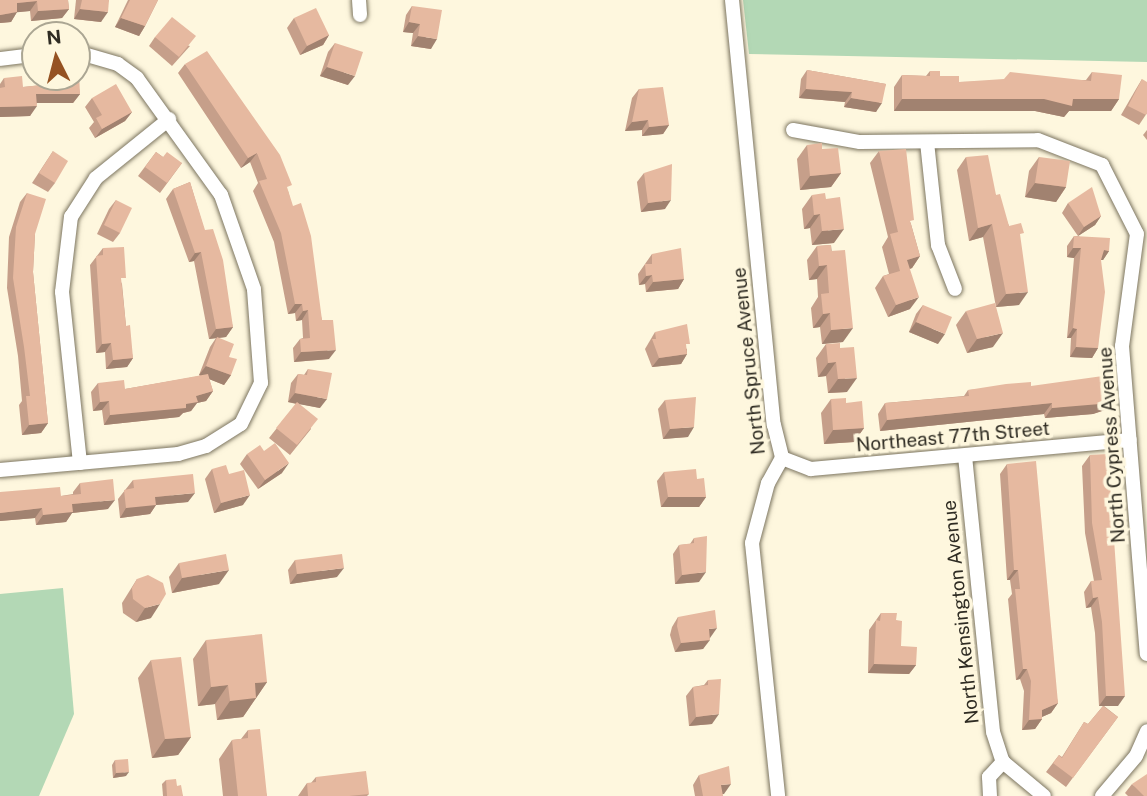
<!DOCTYPE html>
<html>
<head>
<meta charset="utf-8">
<style>
	body { margin:0 }
	#map { position:relative; width:1147px; height:796px; overflow:hidden; background:#fef7de; font-family:"Public Sans",sans-serif }
	div>[style] { position:absolute }
	[style*='--x'] { left:calc(var(--x)*1px); top:calc(var(--y)*1px); width:calc(var(--w)*1px); rotate:calc(var(--a)*1deg) }
	.green>* { inset:0; background:#b3d8b5 }
	.roads { filter:drop-shadow(0 0 2px #7c7560) drop-shadow(0 0 2px #7c7560) }
	.minor>* { height:14px; margin:-7px; padding:0 7px; transform-origin:7px; border-radius:7px; background:#fff }
	.wall>* { inset:0; background:#c69f8a }
	.shaded-wall>* { inset:0; background:#a18270 }
	.building>* { inset:0; background:#e6b9a0 }
	span { translate:-50% -50%; white-space:nowrap; text-align:center; line-height:1.15; -webkit-text-stroke:7px #fef7de; paint-order:stroke }
	.street-label { font-size:19px; color:#2f2c23 }
	.north { position:absolute; left:21px; top:21px; width:70px; height:70px; box-sizing:border-box; background:#fef7de; border:2px solid #aba693; border-radius:50%; rotate:354deg; font-size:19px; font-weight:700; line-height:28px; text-align:center; color:#2f2c23 }
	.north::after { content:''; display:block; margin:auto; width:24px; height:32px; background:#955222; clip-path:polygon(50% 0,100% 100%,50% 72%,0 100%) }
</style>
</head>
<body>
<div id="map">
	<div class="green">
		<div style="clip-path:polygon(743px 0,1147px 0,1147px 62px,749px 54px)"></div>
		<div style="clip-path:polygon(63px 588px,74px 714px,39px 796px,0 796px,0 594px)"></div>
	</div>
	<div class="roads">
		<div class="minor">
			<div style="--x:359;--y:0;--w:15;--a:86"></div>
			<div style="--x:732;--y:0;--w:427;--a:84.4"></div>
			<div style="--x:774;--y:425;--w:34;--a:76"></div>
			<div style="--x:782;--y:458;--w:29;--a:119"></div>
			<div style="--x:768;--y:483;--w:62;--a:104.9"></div>
			<div style="--x:752;--y:543;--w:254;--a:84.1"></div>
			<div style="--x:0;--y:59;--w:35;--a:-7"></div>
			<div style="--x:793;--y:130;--w:68;--a:10.2"></div>
			<div style="--x:860;--y:142;--w:178;--a:-0.6"></div>
			<div style="--x:1038;--y:140;--w:69;--a:21.3"></div>
			<div style="--x:1102;--y:165;--w:77;--a:63.1"></div>
			<div style="--x:927;--y:142;--w:104;--a:83.9"></div>
			<div style="--x:938;--y:245;--w:47;--a:68.9"></div>
			<div style="--x:1137;--y:234;--w:113;--a:97.6"></div>
			<div style="--x:1122;--y:346;--w:309;--a:85.4"></div>
			<div style="--x:965;--y:456;--w:277;--a:84.2"></div>
			<div style="--x:993;--y:732;--w:32;--a:72"></div>
			<div style="--x:1003;--y:762;--w:53;--a:39.7"></div>
			<div style="--x:782;--y:458;--w:31;--a:21"></div>
			<div style="--x:811;--y:469;--w:320;--a:-5.2"></div>
			<div style="--x:80;--y:463;--w:172;--a:-96"></div>
			<div style="--x:62;--y:292;--w:76;--a:-83.2"></div>
			<div style="--x:71;--y:217;--w:46;--a:-57.3"></div>
			<div style="--x:96;--y:178;--w:94;--a:-38.9"></div>
			<div style="--x:0;--y:470;--w:179;--a:-5.1"></div>
			<div style="--x:178;--y:454;--w:29;--a:-16"></div>
			<div style="--x:206;--y:446;--w:41;--a:-32.2"></div>
			<div style="--x:241;--y:424;--w:46;--a:-64"></div>
			<div style="--x:261;--y:383;--w:94;--a:-94.3"></div>
			<div style="--x:254;--y:289;--w:100;--a:-109.3"></div>
			<div style="--x:221;--y:195;--w:144;--a:-125.7"></div>
			<div style="--x:137;--y:78;--w:24;--a:-144"></div>
			<div style="--x:118;--y:64;--w:43;--a:-163.7"></div>
			<div style="--x:990;--y:796;--w:19;--a:-93"></div>
			<div style="--x:989;--y:777;--w:21;--a:-47"></div>
			<div style="--x:1102;--y:796;--w:52;--a:-49.6"></div>
			<div style="--x:1136;--y:756;--w:27;--a:-66"></div>
		</div>
	</div>
	<div class="wall">
		<div style="clip-path:polygon(0 0,68px 0,69px 9px,62px 18px,31px 21px,30px 11px,17px 12px,11px 22px,0 23px)"></div>
		<div style="clip-path:polygon(76px 0,109px 0,101px 22px,74px 19px)"></div>
		<div style="clip-path:polygon(128px 0,158px 0,145px 26px,139px 36px,115px 27px)"></div>
		<div style="clip-path:polygon(412px 6px,431px 49px,411px 46px,413px 33px,403px 32px,406px 15px)"></div>
		<div style="clip-path:polygon(294px 18px,329px 35px,323px 45px,300px 55px,287px 28px)"></div>
		<div style="clip-path:polygon(155px 37px,190px 46px,172px 66px,149px 46px)"></div>
		<div style="clip-path:polygon(335px 43px,348px 85px,320px 76px,328px 52px)"></div>
		<div style="clip-path:polygon(185px 64px,288px 191px,322px 320px,329px 359px,294px 362px,293px 348px,300px 339px,303px 338px,302px 320px,296px 321px,295px 313px,288px 314px,274px 242px,253px 191px,258px 183px,250px 162px,241px 168px,178px 73px)"></div>
		<div style="clip-path:polygon(807px 70px,886px 84px,876px 112px,844px 107px,845px 102px,799px 98px,801px 79px)"></div>
		<div style="clip-path:polygon(930px 71px,940px 76px,959px 82px,1086px 80px,1092px 72px,1119px 99px,1111px 111px,1069px 111px,1064px 117px,1035px 111px,894px 111px,894px 87px,902px 75px,926px 76px)"></div>
		<div style="clip-path:polygon(47px 77px,77px 77px,80px 94px,73px 103px,37px 103px,30px 116px,0 117px,0 84px,4px 78px,23px 87px,43px 85px)"></div>
		<div style="clip-path:polygon(1142px 79px,1147px 113px,1139px 125px,1121px 115px,1136px 89px)"></div>
		<div style="clip-path:polygon(639px 89px,669px 125px,663px 134px,642px 136px,642px 130px,625px 131px,632px 98px)"></div>
		<div style="clip-path:polygon(92px 98px,132px 112px,125px 121px,95px 138px,89px 128px,94px 122px,85px 107px)"></div>
		<div style="clip-path:polygon(1147px 130px,1147px 140px,1143px 135px)"></div>
		<div style="clip-path:polygon(807px 145px,822px 149px,841px 173px,831px 187px,800px 190px,797px 159px)"></div>
		<div style="clip-path:polygon(53px 151px,55px 183px,48px 192px,32px 183px)"></div>
		<div style="clip-path:polygon(879px 151px,911px 224px,920px 256px,912px 268px,910px 269px,910px 309px,888px 317px,875px 288px,883px 276px,889px 274px,882px 247px,888px 237px,870px 163px)"></div>
		<div style="clip-path:polygon(156px 152px,163px 157px,182px 163px,160px 193px,138px 176px)"></div>
		<div style="clip-path:polygon(966px 157px,996px 195px,1009px 226px,1020px 238px,1019px 305px,996px 307px,983px 237px,969px 241px,957px 170px)"></div>
		<div style="clip-path:polygon(1039px 157px,1066px 187px,1056px 202px,1025px 197px,1029px 171px)"></div>
		<div style="clip-path:polygon(644px 173px,665px 209px,641px 212px,637px 182px)"></div>
		<div style="clip-path:polygon(190px 182px,233px 327px,226px 337px,218px 338px,229px 357px,231px 375px,224px 385px,209px 379px,213px 391px,206px 401px,197px 403px,191px 411px,183px 413px,179px 417px,104px 425px,102px 410px,93px 411px,91px 392px,98px 383px,125px 389px,200px 376px,199px 375px,210px 347px,216px 338px,209px 339px,194px 261px,189px 262px,166px 199px,173px 189px)"></div>
		<div style="clip-path:polygon(27px 193px,35px 234px,33px 272px,48px 423px,41px 433px,22px 435px,19px 405px,22px 401px,18px 356px,7px 288px,9px 237px,20px 202px)"></div>
		<div style="clip-path:polygon(812px 195px,834px 243px,812px 245px,810px 228px,804px 229px,802px 209px)"></div>
		<div style="clip-path:polygon(116px 200px,120px 233px,113px 242px,97px 234px,109px 209px)"></div>
		<div style="clip-path:polygon(1068px 203px,1101px 216px,1095px 225px,1078px 236px,1109px 251px,1103px 260px,1101px 260px,1098px 348px,1092px 358px,1070px 357px,1071px 338px,1067px 338px,1074px 258px,1067px 257px,1067px 246px,1074px 236px,1078px 236px,1062px 213px)"></div>
		<div style="clip-path:polygon(831px 245px,843px 342px,822px 344px,820px 327px,813px 328px,811px 308px,818px 297px,817px 279px,809px 280px,807px 260px,817px 246px)"></div>
		<div style="clip-path:polygon(103px 248px,122px 284px,126px 326px,133px 358px,127px 367px,106px 369px,105px 352px,96px 353px,90px 265px)"></div>
		<div style="clip-path:polygon(652px 254px,684px 279px,678px 289px,646px 292px,645px 284px,639px 285px,638px 274px)"></div>
		<div style="clip-path:polygon(923px 305px,938px 344px,909px 332px,916px 314px)"></div>
		<div style="clip-path:polygon(966px 311px,993px 347px,967px 353px,956px 325px)"></div>
		<div style="clip-path:polygon(655px 332px,687px 349px,687px 354px,681px 364px,652px 367px,645px 349px)"></div>
		<div style="clip-path:polygon(826px 344px,840px 348px,847px 392px,828px 393px,826px 376px,818px 377px,816px 358px)"></div>
		<div style="clip-path:polygon(308px 369px,320px 408px,300px 404px,311px 429px,290px 455px,269px 438px,296px 404px,288px 402px,291px 383px,298px 374px,304px 375px)"></div>
		<div style="clip-path:polygon(1031px 386px,1105px 410px,1093px 414px,1045px 418px,1044px 414px,880px 431px,878px 414px,885px 403px,964px 396px,968px 390px)"></div>
		<div style="clip-path:polygon(831px 399px,846px 403px,864px 428px,854px 442px,824px 444px,821px 413px)"></div>
		<div style="clip-path:polygon(665px 400px,688px 437px,663px 439px,658px 409px)"></div>
		<div style="clip-path:polygon(247px 454px,282px 473px,258px 489px,240px 464px)"></div>
		<div style="clip-path:polygon(1090px 455px,1118px 706px,1104px 706px,1118px 717px,1066px 787px,1046px 772px,1059px 755px,1062px 757px,1084px 722px,1088px 724px,1103px 706px,1099px 706px,1095px 633px,1091px 607px,1086px 608px,1084px 592px,1091px 581px,1094px 581px,1085px 533px,1082px 466px)"></div>
		<div style="clip-path:polygon(1007px 464px,1058px 703px,1051px 713px,1042px 717px,1042px 719px,1035px 729px,1022px 730px,1024px 691px,1020px 679px,1016px 680px,1008px 599px,1012px 594px,1010px 580px,1007px 580px,1000px 474px)"></div>
		<div style="clip-path:polygon(212px 469px,229px 474px,243px 505px,214px 513px,205px 479px)"></div>
		<div style="clip-path:polygon(664px 472px,697px 479px,706px 497px,699px 507px,661px 507px,657px 481px)"></div>
		<div style="clip-path:polygon(133px 480px,188px 502px,156px 505px,150px 514px,120px 518px,118px 499px)"></div>
		<div style="clip-path:polygon(80px 483px,108px 509px,72px 513px,66px 522px,36px 525px,35px 518px,0 521px,0 492px,61px 496px,73px 494px,73px 492px)"></div>
		<div style="clip-path:polygon(694px 538px,699px 582px,675px 584px,673px 554px,679px 545px,690px 544px)"></div>
		<div style="clip-path:polygon(295px 560px,337px 577px,290px 584px,288px 570px)"></div>
		<div style="clip-path:polygon(179px 563px,219px 584px,172px 593px,169px 577px)"></div>
		<div style="clip-path:polygon(137px 579px,151px 618px,136px 622px,123px 613px,122px 603px)"></div>
		<div style="clip-path:polygon(881px 613px,896px 620px,901px 646px,916px 665px,909px 674px,868px 673px,869px 630px)"></div>
		<div style="clip-path:polygon(678px 617px,710px 638px,703px 649px,675px 652px,670px 635px,672px 627px)"></div>
		<div style="clip-path:polygon(206px 640px,267px 682px,243px 717px,217px 720px,215px 704px,198px 706px,193px 659px)"></div>
		<div style="clip-path:polygon(151px 660px,191px 737px,178px 755px,152px 758px,138px 678px)"></div>
		<div style="clip-path:polygon(708px 680px,712px 724px,689px 726px,686px 696px,693px 687px,704px 685px)"></div>
		<div style="clip-path:polygon(248px 730px,267px 796px,223px 796px,219px 759px,232px 740px,241px 739px)"></div>
		<div style="clip-path:polygon(115px 760px,126px 776px,113px 778px,112px 765px)"></div>
		<div style="clip-path:polygon(699px 775px,724px 794px,722px 794px,723px 796px,695px 796px,693px 785px)"></div>
		<div style="clip-path:polygon(316px 777px,369px 794px,367px 796px,298px 796px,307px 783px,311px 783px)"></div>
		<div style="clip-path:polygon(166px 780px,177px 786px,183px 796px,163px 796px,162px 784px)"></div>
		<div style="clip-path:polygon(1132px 784px,1147px 796px,1128px 796px,1125px 793px)"></div>
	</div>
	<div class="shaded-wall">
		<div style="clip-path:polygon(37px 1px,30px 11px,10px 13px,17px 3px)"></div>
		<div style="clip-path:polygon(69px 9px,62px 18px,31px 21px,38px 11px)"></div>
		<div style="clip-path:polygon(80px 9px,108px 12px,101px 22px,74px 19px)"></div>
		<div style="clip-path:polygon(17px 12px,11px 22px,0 23px,0 15px)"></div>
		<div style="clip-path:polygon(121px 18px,145px 26px,139px 36px,115px 27px)"></div>
		<div style="clip-path:polygon(409px 22px,420px 24px,413px 33px,403px 32px)"></div>
		<div style="clip-path:polygon(329px 35px,323px 45px,300px 55px,307px 46px)"></div>
		<div style="clip-path:polygon(418px 36px,437px 39px,431px 49px,411px 46px)"></div>
		<div style="clip-path:polygon(327px 67px,355px 76px,348px 85px,320px 76px)"></div>
		<div style="clip-path:polygon(806px 89px,852px 92px,845px 102px,799px 98px)"></div>
		<div style="clip-path:polygon(36px 94px,80px 94px,73px 103px,29px 103px)"></div>
		<div style="clip-path:polygon(851px 98px,882px 103px,876px 112px,844px 107px)"></div>
		<div style="clip-path:polygon(902px 99px,1119px 99px,1111px 111px,1069px 111px,1064px 117px,1035px 111px,894px 111px)"></div>
		<div style="clip-path:polygon(37px 106px,30px 116px,0 117px,0 107px)"></div>
		<div style="clip-path:polygon(132px 112px,125px 121px,95px 138px,102px 129px)"></div>
		<div style="clip-path:polygon(648px 120px,642px 130px,625px 131px,632px 122px)"></div>
		<div style="clip-path:polygon(669px 125px,663px 134px,642px 136px,649px 127px)"></div>
		<div style="clip-path:polygon(257px 153px,250px 162px,241px 168px,248px 158px)"></div>
		<div style="clip-path:polygon(841px 173px,831px 187px,800px 190px,810px 176px)"></div>
		<div style="clip-path:polygon(1035px 183px,1066px 187px,1056px 202px,1025px 197px)"></div>
		<div style="clip-path:polygon(671px 200px,665px 209px,641px 212px,648px 203px)"></div>
		<div style="clip-path:polygon(820px 214px,810px 228px,804px 229px,814px 215px)"></div>
		<div style="clip-path:polygon(1101px 216px,1095px 225px,1078px 236px,1084px 227px)"></div>
		<div style="clip-path:polygon(992px 224px,983px 237px,969px 241px,978px 228px)"></div>
		<div style="clip-path:polygon(844px 229px,834px 243px,812px 245px,822px 231px)"></div>
		<div style="clip-path:polygon(1073px 248px,1081px 248px,1074px 258px,1067px 257px)"></div>
		<div style="clip-path:polygon(1104px 250px,1109px 251px,1103px 260px,1098px 260px)"></div>
		<div style="clip-path:polygon(201px 252px,194px 261px,189px 262px,195px 253px)"></div>
		<div style="clip-path:polygon(920px 256px,912px 268px,900px 272px,907px 260px)"></div>
		<div style="clip-path:polygon(827px 265px,817px 279px,809px 280px,819px 266px)"></div>
		<div style="clip-path:polygon(652px 275px,645px 284px,639px 285px,646px 276px)"></div>
		<div style="clip-path:polygon(684px 279px,678px 289px,646px 292px,653px 282px)"></div>
		<div style="clip-path:polygon(1028px 292px,1019px 305px,996px 307px,1006px 294px)"></div>
		<div style="clip-path:polygon(919px 297px,910px 309px,888px 317px,896px 305px)"></div>
		<div style="clip-path:polygon(295px 304px,302px 304px,295px 313px,288px 314px)"></div>
		<div style="clip-path:polygon(308px 310px,302px 320px,296px 321px,303px 311px)"></div>
		<div style="clip-path:polygon(830px 313px,820px 327px,813px 328px,823px 314px)"></div>
		<div style="clip-path:polygon(916px 322px,945px 334px,938px 344px,909px 332px)"></div>
		<div style="clip-path:polygon(233px 327px,226px 337px,209px 339px,216px 329px)"></div>
		<div style="clip-path:polygon(853px 328px,843px 342px,822px 344px,831px 330px)"></div>
		<div style="clip-path:polygon(1073px 328px,1077px 329px,1071px 338px,1067px 338px)"></div>
		<div style="clip-path:polygon(1003px 333px,993px 347px,967px 353px,977px 339px)"></div>
		<div style="clip-path:polygon(111px 343px,105px 352px,96px 353px,102px 344px)"></div>
		<div style="clip-path:polygon(1076px 347px,1098px 348px,1092px 358px,1070px 357px)"></div>
		<div style="clip-path:polygon(336px 350px,329px 359px,294px 362px,301px 352px)"></div>
		<div style="clip-path:polygon(687px 354px,681px 364px,652px 367px,659px 358px)"></div>
		<div style="clip-path:polygon(133px 358px,127px 367px,106px 369px,113px 360px)"></div>
		<div style="clip-path:polygon(836px 362px,826px 376px,818px 377px,828px 363px)"></div>
		<div style="clip-path:polygon(206px 366px,231px 375px,224px 385px,199px 375px)"></div>
		<div style="clip-path:polygon(857px 378px,847px 392px,828px 393px,838px 379px)"></div>
		<div style="clip-path:polygon(213px 391px,206px 401px,197px 403px,191px 411px,183px 413px,179px 417px,104px 425px,110px 415px,186px 404px,196px 396px)"></div>
		<div style="clip-path:polygon(295px 393px,327px 399px,320px 408px,288px 402px)"></div>
		<div style="clip-path:polygon(1113px 400px,1105px 410px,1093px 414px,1045px 418px,1052px 408px)"></div>
		<div style="clip-path:polygon(109px 401px,102px 410px,93px 411px,100px 402px)"></div>
		<div style="clip-path:polygon(1052px 403px,1044px 414px,880px 431px,887px 420px)"></div>
		<div style="clip-path:polygon(48px 423px,41px 433px,22px 435px,29px 425px)"></div>
		<div style="clip-path:polygon(694px 427px,688px 437px,663px 439px,670px 429px)"></div>
		<div style="clip-path:polygon(864px 428px,854px 442px,824px 444px,833px 430px)"></div>
		<div style="clip-path:polygon(289px 463px,282px 473px,258px 489px,265px 480px)"></div>
		<div style="clip-path:polygon(195px 493px,188px 502px,156px 505px,150px 514px,120px 518px,126px 508px,155px 497px)"></div>
		<div style="clip-path:polygon(250px 495px,243px 505px,214px 513px,221px 503px)"></div>
		<div style="clip-path:polygon(668px 497px,706px 497px,699px 507px,661px 507px)"></div>
		<div style="clip-path:polygon(115px 500px,108px 509px,72px 513px,66px 522px,36px 525px,43px 515px,72px 504px)"></div>
		<div style="clip-path:polygon(42px 508px,35px 518px,0 521px,0 513px)"></div>
		<div style="clip-path:polygon(344px 568px,337px 577px,290px 584px,297px 574px)"></div>
		<div style="clip-path:polygon(229px 570px,219px 584px,172px 593px,182px 578px)"></div>
		<div style="clip-path:polygon(1014px 570px,1018px 570px,1010px 580px,1007px 580px)"></div>
		<div style="clip-path:polygon(706px 572px,699px 582px,675px 584px,682px 575px)"></div>
		<div style="clip-path:polygon(1098px 597px,1091px 607px,1086px 608px,1093px 598px)"></div>
		<div style="clip-path:polygon(160px 604px,151px 618px,136px 622px,145px 608px)"></div>
		<div style="clip-path:polygon(717px 628px,710px 638px,702px 638px,709px 629px)"></div>
		<div style="clip-path:polygon(710px 640px,703px 649px,675px 652px,681px 643px)"></div>
		<div style="clip-path:polygon(874px 664px,916px 665px,909px 674px,868px 673px)"></div>
		<div style="clip-path:polygon(1023px 669px,1027px 669px,1020px 679px,1016px 680px)"></div>
		<div style="clip-path:polygon(267px 682px,243px 717px,217px 720px,230px 701px,255px 683px)"></div>
		<div style="clip-path:polygon(228px 685px,215px 704px,198px 706px,211px 687px)"></div>
		<div style="clip-path:polygon(1106px 696px,1125px 696px,1118px 706px,1099px 706px)"></div>
		<div style="clip-path:polygon(1058px 703px,1051px 713px,1037px 719px,1042px 719px,1035px 729px,1022px 730px,1029px 720px,1042px 710px)"></div>
		<div style="clip-path:polygon(719px 714px,712px 724px,689px 726px,696px 717px)"></div>
		<div style="clip-path:polygon(191px 737px,178px 755px,152px 758px,165px 739px)"></div>
		<div style="clip-path:polygon(129px 772px,126px 776px,113px 778px,116px 773px)"></div>
		<div style="clip-path:polygon(731px 784px,724px 794px,715px 795px,721px 785px)"></div>
	</div>
	<div class="building">
		<div style="clip-path:polygon(0 0,68px 0,69px 9px,38px 11px,37px 1px,17px 3px,17px 12px,0 15px)"></div>
		<div style="clip-path:polygon(82px 0,109px 0,108px 12px,80px 9px)"></div>
		<div style="clip-path:polygon(130px 0,158px 0,145px 26px,121px 18px)"></div>
		<div style="clip-path:polygon(412px 6px,442px 10px,437px 39px,418px 36px,420px 24px,409px 22px)"></div>
		<div style="clip-path:polygon(316px 8px,329px 35px,307px 46px,294px 18px)"></div>
		<div style="clip-path:polygon(172px 17px,196px 36px,179px 57px,155px 37px)"></div>
		<div style="clip-path:polygon(335px 43px,363px 52px,355px 76px,327px 67px)"></div>
		<div style="clip-path:polygon(207px 51px,280px 155px,292px 185px,287px 187px,293px 206px,301px 203px,311px 236px,322px 320px,333px 320px,336px 350px,301px 352px,300px 339px,310px 338px,308px 310px,303px 311px,302px 304px,295px 304px,281px 233px,259px 181px,267px 179px,257px 153px,248px 158px,185px 64px)"></div>
		<div style="clip-path:polygon(807px 70px,886px 84px,882px 103px,851px 98px,852px 92px,806px 89px)"></div>
		<div style="clip-path:polygon(930px 71px,940px 71px,940px 76px,959px 76px,959px 82px,1004px 79px,1010px 72px,1091px 81px,1092px 72px,1122px 75px,1119px 99px,1073px 99px,1072px 106px,1044px 99px,902px 99px,902px 75px,930px 76px)"></div>
		<div style="clip-path:polygon(77px 73px,79px 73px,80px 94px,36px 94px,37px 106px,0 107px,0 88px,5px 87px,4px 78px,22px 76px,23px 87px,50px 84px,50px 77px,77px 77px)"></div>
		<div style="clip-path:polygon(1142px 79px,1147px 82px,1147px 113px,1146px 115px,1128px 106px)"></div>
		<div style="clip-path:polygon(116px 84px,132px 112px,102px 129px,96px 118px,102px 115px,92px 98px)"></div>
		<div style="clip-path:polygon(663px 87px,669px 125px,649px 127px,648px 120px,632px 122px,639px 89px)"></div>
		<div style="clip-path:polygon(822px 143px,822px 149px,838px 148px,841px 173px,810px 176px,807px 145px)"></div>
		<div style="clip-path:polygon(906px 149px,914px 220px,910px 221px,920px 256px,907px 260px,919px 297px,896px 305px,883px 276px,900px 271px,890px 234px,898px 232px,879px 151px)"></div>
		<div style="clip-path:polygon(53px 151px,68px 161px,55px 183px,39px 173px)"></div>
		<div style="clip-path:polygon(156px 152px,163px 157px,167px 152px,182px 163px,167px 183px,145px 167px)"></div>
		<div style="clip-path:polygon(988px 155px,996px 195px,1000px 194px,1009px 226px,1021px 223px,1024px 233px,1020px 234px,1028px 292px,1006px 294px,992px 224px,978px 228px,966px 157px)"></div>
		<div style="clip-path:polygon(1039px 157px,1070px 161px,1066px 187px,1035px 183px)"></div>
		<div style="clip-path:polygon(672px 164px,671px 200px,648px 203px,644px 173px)"></div>
		<div style="clip-path:polygon(190px 182px,205px 230px,213px 229px,223px 260px,233px 327px,216px 329px,201px 252px,195px 253px,173px 189px)"></div>
		<div style="clip-path:polygon(1092px 187px,1101px 216px,1084px 227px,1068px 203px)"></div>
		<div style="clip-path:polygon(27px 193px,46px 199px,35px 234px,33px 272px,48px 423px,29px 425px,26px 396px,30px 396px,24px 347px,13px 278px,16px 227px)"></div>
		<div style="clip-path:polygon(825px 193px,826px 199px,840px 197px,844px 229px,822px 231px,820px 214px,814px 215px,812px 195px)"></div>
		<div style="clip-path:polygon(116px 200px,132px 208px,120px 233px,104px 225px)"></div>
		<div style="clip-path:polygon(1074px 236px,1110px 238px,1109px 251px,1104px 250px,1101px 260px,1105px 292px,1098px 348px,1076px 347px,1077px 329px,1073px 328px,1081px 248px,1073px 248px)"></div>
		<div style="clip-path:polygon(831px 245px,831px 251px,845px 250px,853px 328px,831px 330px,830px 313px,823px 314px,821px 294px,829px 293px,827px 265px,819px 266px,817px 246px)"></div>
		<div style="clip-path:polygon(124px 247px,126px 278px,121px 278px,126px 326px,130px 325px,133px 358px,113px 360px,111px 343px,102px 344px,96px 256px,103px 255px,103px 248px)"></div>
		<div style="clip-path:polygon(681px 248px,684px 279px,653px 282px,652px 275px,646px 276px,645px 264px,652px 264px,652px 254px)"></div>
		<div style="clip-path:polygon(995px 303px,1003px 333px,977px 339px,966px 311px)"></div>
		<div style="clip-path:polygon(923px 305px,952px 317px,945px 334px,916px 322px)"></div>
		<div style="clip-path:polygon(687px 324px,690px 344px,686px 344px,687px 354px,659px 358px,652px 339px,656px 339px,655px 332px)"></div>
		<div style="clip-path:polygon(217px 337px,234px 344px,229px 357px,237px 359px,231px 375px,206px 366px)"></div>
		<div style="clip-path:polygon(840px 343px,840px 348px,854px 347px,857px 378px,838px 379px,836px 362px,828px 363px,826px 344px)"></div>
		<div style="clip-path:polygon(308px 369px,332px 373px,327px 399px,295px 393px,298px 374px,307px 375px)"></div>
		<div style="clip-path:polygon(208px 374px,213px 391px,196px 396px,198px 402px,186px 404px,186px 408px,110px 415px,109px 401px,100px 402px,98px 383px,124px 380px,125px 389px)"></div>
		<div style="clip-path:polygon(1110px 375px,1113px 400px,1100px 404px,1052px 408px,1052px 403px,887px 420px,885px 403px,969px 396px,968px 390px,1006px 384px,1031px 382px,1031px 386px)"></div>
		<div style="clip-path:polygon(696px 397px,694px 427px,670px 429px,665px 400px)"></div>
		<div style="clip-path:polygon(846px 398px,846px 403px,862px 401px,864px 428px,833px 430px,831px 399px)"></div>
		<div style="clip-path:polygon(297px 402px,318px 419px,297px 445px,276px 428px)"></div>
		<div style="clip-path:polygon(275px 443px,289px 463px,265px 480px,247px 454px,260px 445px,264px 451px)"></div>
		<div style="clip-path:polygon(1108px 454px,1125px 696px,1106px 696px,1102px 622px,1098px 597px,1093px 598px,1091px 581px,1102px 580px,1092px 523px,1090px 455px)"></div>
		<div style="clip-path:polygon(1036px 461px,1058px 703px,1042px 710px,1042px 719px,1029px 720px,1031px 681px,1027px 669px,1023px 669px,1015px 589px,1020px 589px,1018px 570px,1014px 570px,1007px 464px)"></div>
		<div style="clip-path:polygon(226px 465px,229px 474px,244px 470px,250px 495px,221px 503px,212px 469px)"></div>
		<div style="clip-path:polygon(696px 469px,697px 479px,704px 478px,706px 497px,668px 497px,664px 472px)"></div>
		<div style="clip-path:polygon(193px 474px,195px 493px,155px 497px,156px 505px,126px 508px,124px 490px,134px 488px,133px 480px)"></div>
		<div style="clip-path:polygon(113px 479px,115px 500px,72px 504px,73px 512px,43px 515px,42px 508px,0 513px,0 492px,60px 487px,61px 496px,81px 494px,80px 483px)"></div>
		<div style="clip-path:polygon(707px 536px,706px 572px,682px 575px,679px 545px,694px 543px,694px 538px)"></div>
		<div style="clip-path:polygon(226px 554px,229px 570px,182px 578px,179px 563px)"></div>
		<div style="clip-path:polygon(342px 554px,344px 568px,297px 574px,295px 560px)"></div>
		<div style="clip-path:polygon(148px 575px,163px 583px,166px 594px,160px 604px,145px 608px,133px 599px,132px 588px,137px 579px)"></div>
		<div style="clip-path:polygon(715px 610px,717px 628px,709px 629px,710px 640px,681px 643px,677px 626px,678px 617px)"></div>
		<div style="clip-path:polygon(881px 613px,897px 613px,896px 620px,902px 621px,901px 646px,917px 647px,916px 665px,874px 664px,876px 620px,880px 621px)"></div>
		<div style="clip-path:polygon(262px 634px,267px 682px,255px 683px,256px 698px,230px 701px,228px 685px,211px 687px,206px 640px)"></div>
		<div style="clip-path:polygon(181px 657px,191px 737px,165px 739px,151px 660px)"></div>
		<div style="clip-path:polygon(721px 679px,719px 714px,696px 717px,693px 687px,708px 685px,708px 680px)"></div>
		<div style="clip-path:polygon(1103px 706px,1118px 717px,1073px 778px,1053px 763px,1059px 755px,1062px 758px,1084px 722px,1088px 724px)"></div>
		<div style="clip-path:polygon(260px 729px,267px 796px,238px 796px,232px 740px,248px 738px,248px 730px)"></div>
		<div style="clip-path:polygon(128px 759px,129px 772px,116px 773px,115px 760px)"></div>
		<div style="clip-path:polygon(729px 766px,731px 784px,721px 785px,723px 796px,703px 796px,699px 775px)"></div>
		<div style="clip-path:polygon(366px 771px,369px 794px,349px 796px,308px 796px,307px 783px,316px 782px,316px 777px)"></div>
		<div style="clip-path:polygon(1147px 774px,1147px 796px,1144px 796px,1132px 784px)"></div>
		<div style="clip-path:polygon(176px 779px,177px 786px,181px 785px,183px 796px,167px 796px,166px 780px)"></div>
	</div>
	<div class="street-label">
		<span style="left:749px;top:361px;rotate:-96deg">North Spruce Avenue</span>
		<span style="left:953px;top:437px;rotate:-5deg">Northeast 77th Street</span>
		<span style="left:1112px;top:445px;rotate:-94deg">North Cypress Avenue</span>
		<span style="left:961px;top:612px;rotate:-96deg">North Kensington Avenue</span>
	</div>
	<div class="north">N</div>
</div>
</body>
</html>
